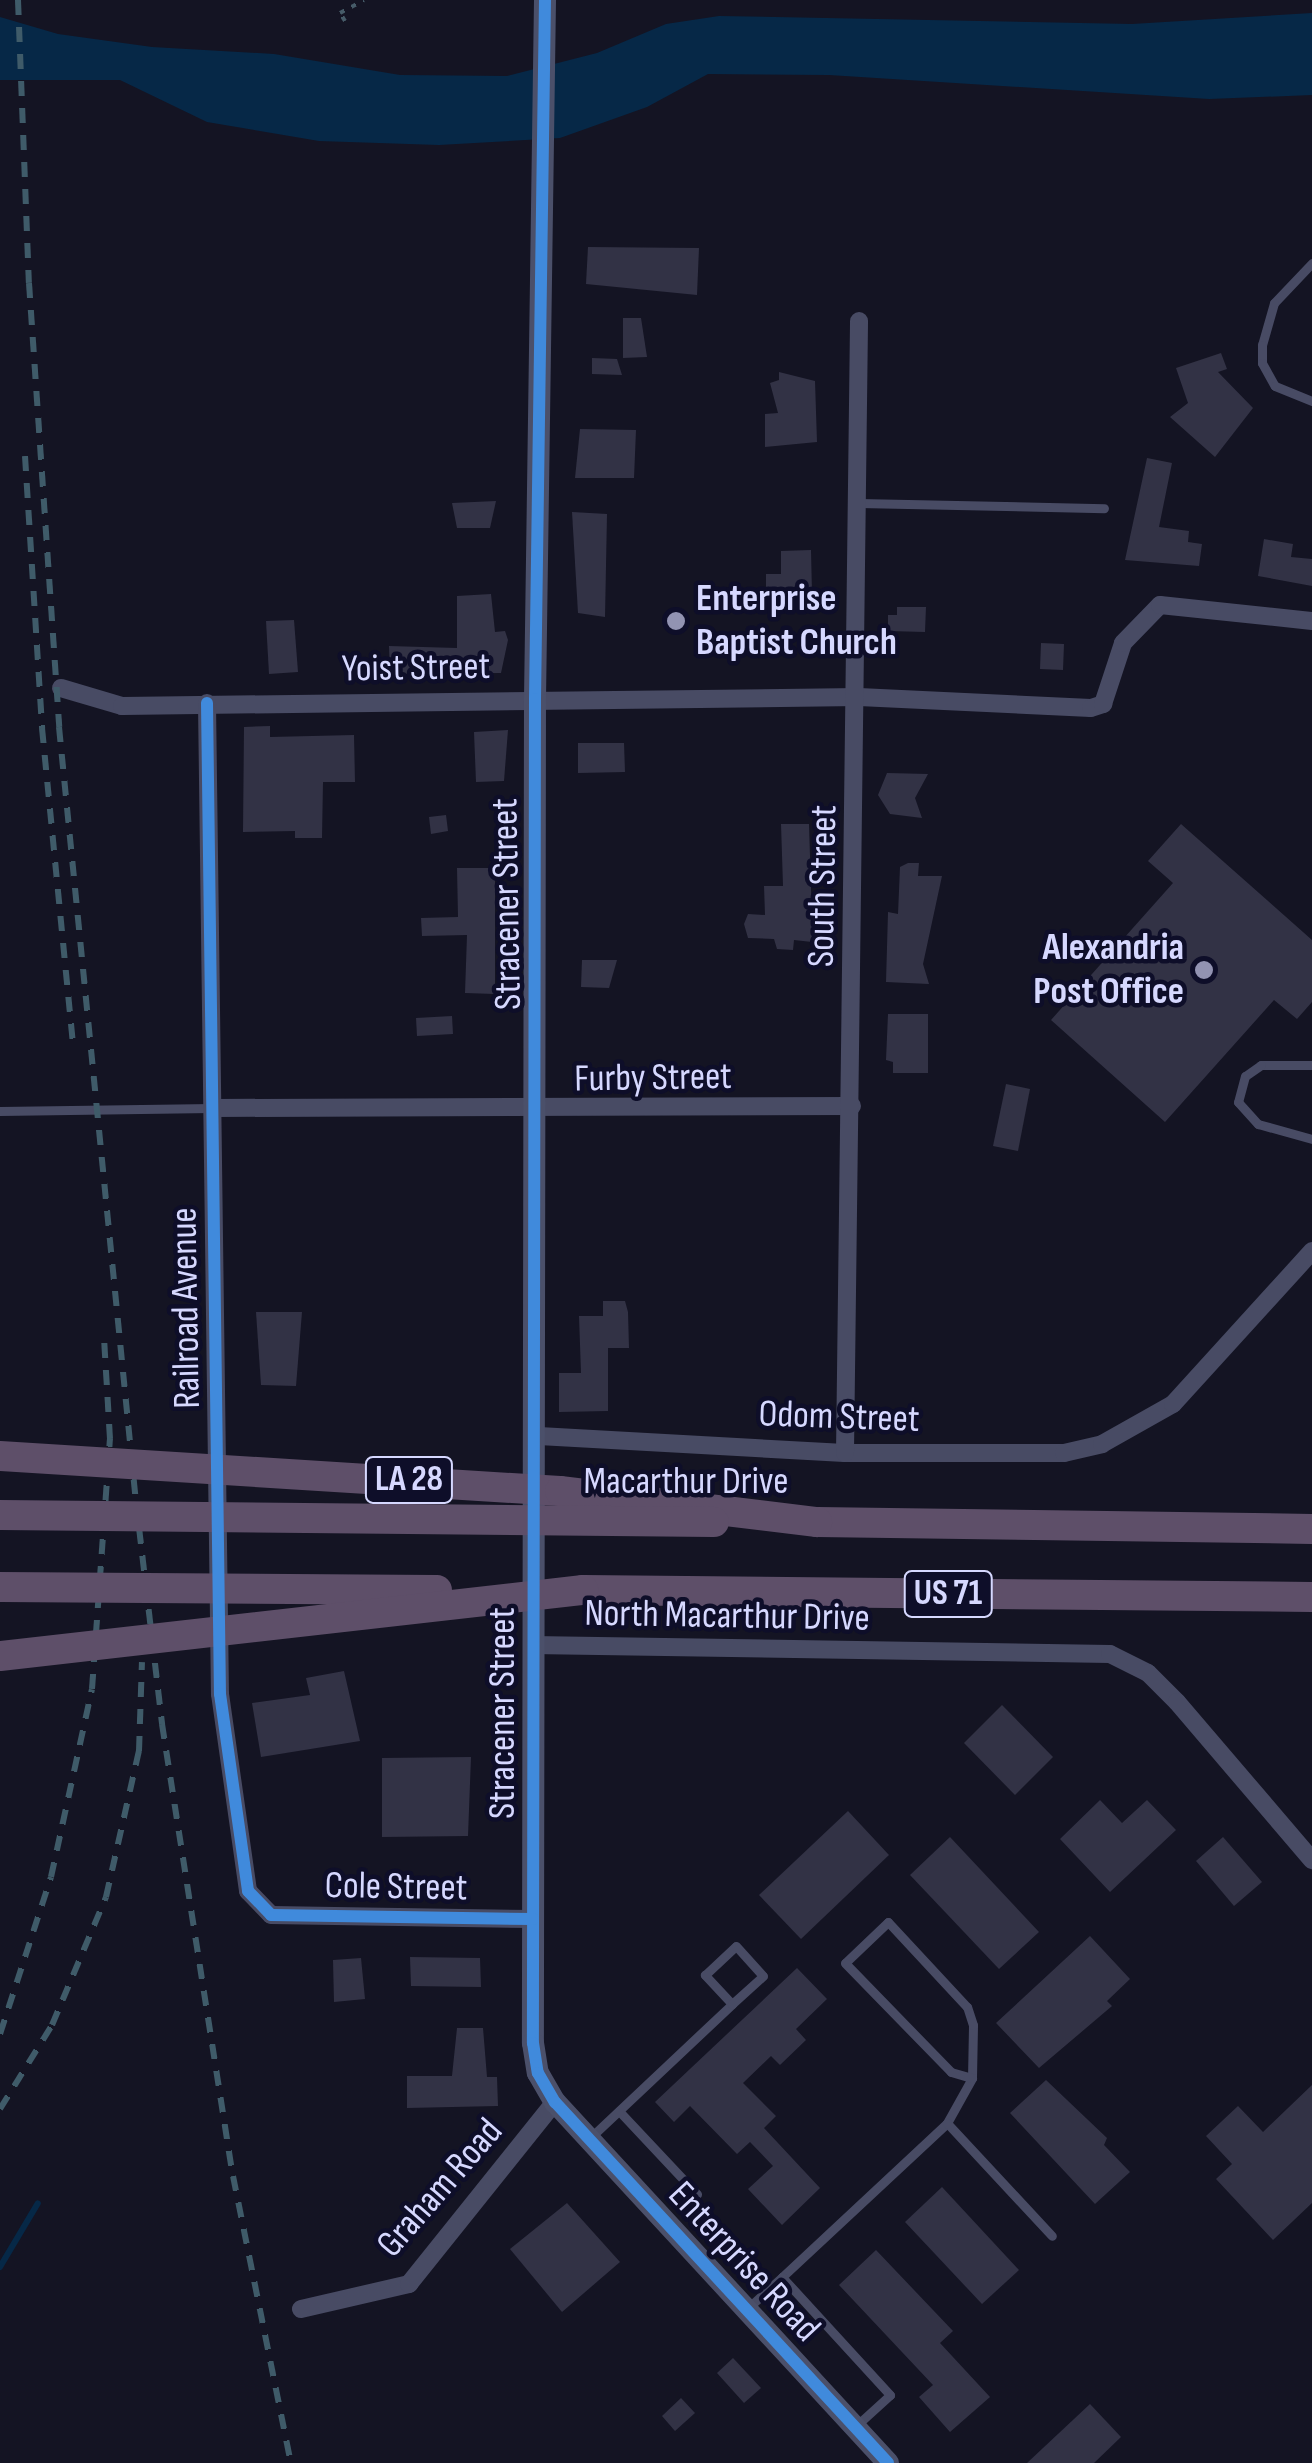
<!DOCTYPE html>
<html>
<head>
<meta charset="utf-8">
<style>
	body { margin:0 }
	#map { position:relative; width:1312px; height:2463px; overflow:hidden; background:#141423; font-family:"Sofia Sans Condensed",sans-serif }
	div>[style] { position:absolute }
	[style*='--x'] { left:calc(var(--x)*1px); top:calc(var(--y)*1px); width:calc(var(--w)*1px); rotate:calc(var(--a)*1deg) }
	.water>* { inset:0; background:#062847 }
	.stream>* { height:6px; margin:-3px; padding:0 3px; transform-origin:3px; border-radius:3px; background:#062847 }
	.building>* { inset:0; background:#323245 }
	.path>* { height:4px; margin-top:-2px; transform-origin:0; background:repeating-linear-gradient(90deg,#465b68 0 5px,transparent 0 13px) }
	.lane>* { height:9px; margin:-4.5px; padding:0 4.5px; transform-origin:4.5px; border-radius:4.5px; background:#484b64 }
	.street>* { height:18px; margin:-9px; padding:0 9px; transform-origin:9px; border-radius:9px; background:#484b64 }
	.secondary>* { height:22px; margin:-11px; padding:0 11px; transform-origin:11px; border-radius:11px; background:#4b506a }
	.highway>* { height:30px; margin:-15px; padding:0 15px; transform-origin:15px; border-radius:15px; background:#5e4f69 }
	.rail>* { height:6px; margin-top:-3px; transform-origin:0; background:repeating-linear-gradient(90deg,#3f5b69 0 15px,transparent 0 27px) }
	.highway-bridge>* { height:30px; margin:-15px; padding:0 15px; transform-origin:15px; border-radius:15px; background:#5e4f69 }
	.cycleway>* { height:12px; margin:-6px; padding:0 6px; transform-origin:6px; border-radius:6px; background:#408adc }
	.dots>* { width:28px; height:28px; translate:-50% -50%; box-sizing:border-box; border:5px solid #0e0e29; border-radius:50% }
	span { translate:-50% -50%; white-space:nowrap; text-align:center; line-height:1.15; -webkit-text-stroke:9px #0e0e29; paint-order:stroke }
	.shield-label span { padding:2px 8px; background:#0e0e29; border:2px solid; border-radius:8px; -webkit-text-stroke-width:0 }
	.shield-label { font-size:35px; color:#d6d8ff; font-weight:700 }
	.poi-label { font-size:38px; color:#d6d8ff; font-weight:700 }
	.left { translate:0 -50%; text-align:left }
	.right { translate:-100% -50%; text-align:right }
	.street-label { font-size:38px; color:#d6d8ff }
</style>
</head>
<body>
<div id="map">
	<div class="water">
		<div style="clip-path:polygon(1312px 13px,1312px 95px,1209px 99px,829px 75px,708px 74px,647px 107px,560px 138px,439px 145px,319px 141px,207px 122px,120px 80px,0 80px,0 17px,58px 34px,152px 47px,274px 54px,400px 75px,507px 76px,597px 53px,666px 24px,719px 16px,1132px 24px)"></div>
	</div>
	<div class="stream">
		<div style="--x:0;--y:2267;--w:74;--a:-59.3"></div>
	</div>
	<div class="building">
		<div style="clip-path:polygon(588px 247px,699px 248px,697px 295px,586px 284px)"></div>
		<div style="clip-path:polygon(623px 318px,641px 318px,647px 357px,623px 358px)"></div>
		<div style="clip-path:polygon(1221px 353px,1227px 369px,1218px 372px,1253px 408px,1215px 457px,1170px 417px,1188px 403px,1176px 368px)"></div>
		<div style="clip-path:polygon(592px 358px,617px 359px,622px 375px,592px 374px)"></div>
		<div style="clip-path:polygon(779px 372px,815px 381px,817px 442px,765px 447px,765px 414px,778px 413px,770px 383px,779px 380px)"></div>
		<div style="clip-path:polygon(580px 429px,636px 430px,634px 478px,575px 478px)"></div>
		<div style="clip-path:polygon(1147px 458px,1172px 463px,1159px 527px,1189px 531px,1188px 542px,1202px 544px,1199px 566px,1125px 560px)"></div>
		<div style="clip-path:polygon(496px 501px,490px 528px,457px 528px,452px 503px)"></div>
		<div style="clip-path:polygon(572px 512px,607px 514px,605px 617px,578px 613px)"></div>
		<div style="clip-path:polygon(1264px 539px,1293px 544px,1291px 557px,1312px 559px,1312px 586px,1258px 576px)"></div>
		<div style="clip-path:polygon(811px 550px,812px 593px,766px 594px,766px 574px,781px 574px,781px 551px)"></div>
		<div style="clip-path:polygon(491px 594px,495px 632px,505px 631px,508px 640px,501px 673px,390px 674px,389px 646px,457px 648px,457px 596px)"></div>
		<div style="clip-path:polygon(897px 607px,926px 607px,925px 632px,888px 631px,888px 615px,897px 615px)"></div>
		<div style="clip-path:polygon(294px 620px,298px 672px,269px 674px,266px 621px)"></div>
		<div style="clip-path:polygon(1041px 643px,1064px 644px,1063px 670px,1040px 669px)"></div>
		<div style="clip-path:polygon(270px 726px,270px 737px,354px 735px,355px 782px,323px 782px,322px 838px,295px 838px,295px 831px,243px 832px,244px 727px)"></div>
		<div style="clip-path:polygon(508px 730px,504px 781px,476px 782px,474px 732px)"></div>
		<div style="clip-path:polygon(578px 743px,624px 743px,625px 772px,578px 773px)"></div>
		<div style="clip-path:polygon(887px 773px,928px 774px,915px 798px,922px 818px,890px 814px,878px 795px)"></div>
		<div style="clip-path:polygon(446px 815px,448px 831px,431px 834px,429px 817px)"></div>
		<div style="clip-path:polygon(781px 824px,809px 824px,812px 920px,821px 943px,794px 940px,793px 950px,777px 949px,774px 939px,748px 938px,744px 924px,748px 914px,765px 915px,764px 886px,783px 886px)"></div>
		<div style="clip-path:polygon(1181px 824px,1312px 940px,1312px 1002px,1297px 1019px,1274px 1000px,1165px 1122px,1051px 1020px,1173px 883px,1148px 861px)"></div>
		<div style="clip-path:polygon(908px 863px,919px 863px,918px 876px,942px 876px,923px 964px,929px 984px,886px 982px,888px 912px,898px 914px,900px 867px)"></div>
		<div style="clip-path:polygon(457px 868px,495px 868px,495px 994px,465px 993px,467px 935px,422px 936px,421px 918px,458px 917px)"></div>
		<div style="clip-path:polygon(582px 960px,617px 960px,609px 988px,581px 987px)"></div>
		<div style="clip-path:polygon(888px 1014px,928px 1014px,928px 1073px,893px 1073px,893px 1062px,886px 1060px)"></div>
		<div style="clip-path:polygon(452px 1016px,453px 1034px,417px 1036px,416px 1018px)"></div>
		<div style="clip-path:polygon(1006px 1084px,1030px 1089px,1018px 1151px,993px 1146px)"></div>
		<div style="clip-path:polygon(603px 1301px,625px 1301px,628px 1312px,629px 1348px,608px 1348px,608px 1411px,559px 1412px,559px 1373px,581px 1373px,579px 1316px,603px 1316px)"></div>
		<div style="clip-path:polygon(256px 1312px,302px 1312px,296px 1386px,261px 1385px)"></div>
		<div style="clip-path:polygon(344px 1671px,360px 1741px,261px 1757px,252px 1703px,310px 1695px,306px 1678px)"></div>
		<div style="clip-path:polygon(1002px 1705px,1053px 1757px,1015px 1795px,964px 1743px)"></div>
		<div style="clip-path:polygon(471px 1757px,468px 1836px,382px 1837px,382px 1758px)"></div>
		<div style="clip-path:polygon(1100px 1800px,1122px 1823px,1147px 1800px,1176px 1830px,1110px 1892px,1060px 1839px)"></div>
		<div style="clip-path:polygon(848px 1811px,889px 1855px,801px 1939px,759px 1895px)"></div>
		<div style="clip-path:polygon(950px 1837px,1039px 1932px,999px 1969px,910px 1875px)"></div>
		<div style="clip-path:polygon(1223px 1837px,1262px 1882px,1234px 1906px,1196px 1861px)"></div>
		<div style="clip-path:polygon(1090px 1936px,1130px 1979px,1107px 2001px,1112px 2006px,1039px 2068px,996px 2023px)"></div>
		<div style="clip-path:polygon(410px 1957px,480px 1958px,481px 1987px,411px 1986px)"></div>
		<div style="clip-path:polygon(361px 1958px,365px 1999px,334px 2002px,333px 1960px)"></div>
		<div style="clip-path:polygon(797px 1968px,827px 1999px,796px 2029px,806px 2040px,780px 2065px,771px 2056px,743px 2083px,776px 2116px,764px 2128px,820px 2188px,782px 2225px,748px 2189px,773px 2166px,750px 2142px,737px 2154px,690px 2106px,674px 2122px,655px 2102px)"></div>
		<div style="clip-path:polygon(457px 2028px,483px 2028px,487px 2077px,497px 2077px,498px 2106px,407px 2108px,407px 2076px,452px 2076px)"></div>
		<div style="clip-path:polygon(1046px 2080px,1107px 2138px,1104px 2145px,1130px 2172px,1095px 2204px,1010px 2113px)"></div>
		<div style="clip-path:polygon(1312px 2085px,1312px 2203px,1273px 2240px,1216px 2179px,1232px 2164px,1206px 2136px,1238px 2106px,1263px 2132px)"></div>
		<div style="clip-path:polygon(942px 2187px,1019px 2270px,982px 2304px,905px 2222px)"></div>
		<div style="clip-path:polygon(567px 2203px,620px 2262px,562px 2312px,510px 2249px)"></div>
		<div style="clip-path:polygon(876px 2250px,953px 2331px,940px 2343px,990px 2397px,950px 2432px,919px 2397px,933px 2385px,839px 2285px)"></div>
		<div style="clip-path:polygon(733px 2358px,761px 2388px,744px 2403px,717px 2373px)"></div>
		<div style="clip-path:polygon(681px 2398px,695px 2413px,675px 2431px,662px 2416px)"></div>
		<div style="clip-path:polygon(1090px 2404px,1121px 2437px,1094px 2463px,1027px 2463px)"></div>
	</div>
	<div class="path">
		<div style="--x:345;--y:21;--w:9;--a:-122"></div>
		<div style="--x:340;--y:13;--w:27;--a:-28"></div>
	</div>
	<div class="lane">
		<div style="--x:1312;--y:263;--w:55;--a:133.5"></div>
		<div style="--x:1274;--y:303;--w:44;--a:105.9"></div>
		<div style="--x:1262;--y:345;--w:18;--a:90"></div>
		<div style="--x:1262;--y:363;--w:26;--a:61"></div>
		<div style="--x:1275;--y:386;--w:40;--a:22"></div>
		<div style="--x:859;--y:503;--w:245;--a:1.2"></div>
		<div style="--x:1312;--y:1065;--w:51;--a:180"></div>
		<div style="--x:1261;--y:1065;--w:19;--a:145"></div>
		<div style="--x:1245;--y:1076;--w:27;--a:105"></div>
		<div style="--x:1238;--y:1102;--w:30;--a:48"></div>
		<div style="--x:1258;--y:1124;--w:56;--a:15.5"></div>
		<div style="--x:0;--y:1111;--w:212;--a:-0.8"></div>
		<div style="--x:619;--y:2111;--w:114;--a:46.8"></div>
		<div style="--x:947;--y:2123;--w:51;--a:-60.9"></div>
		<div style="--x:972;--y:2078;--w:53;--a:-88.9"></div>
		<div style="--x:973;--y:2025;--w:19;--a:-108"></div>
		<div style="--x:967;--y:2007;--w:116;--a:-132.9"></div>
		<div style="--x:888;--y:1922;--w:59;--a:136.4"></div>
		<div style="--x:845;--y:1963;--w:152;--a:45.8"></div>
		<div style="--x:951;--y:2072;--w:22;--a:16"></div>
		<div style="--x:591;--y:2137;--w:194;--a:-43.3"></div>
		<div style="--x:732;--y:2004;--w:40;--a:-133"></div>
		<div style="--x:705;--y:1975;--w:42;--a:-43.1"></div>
		<div style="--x:736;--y:1946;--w:40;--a:48"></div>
		<div style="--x:763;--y:1976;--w:42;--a:137.9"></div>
		<div style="--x:782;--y:2277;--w:226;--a:-43"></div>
		<div style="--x:947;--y:2123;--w:154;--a:47.1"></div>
		<div style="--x:749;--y:2307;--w:45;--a:-42.3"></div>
		<div style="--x:782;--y:2277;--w:160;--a:47.5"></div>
		<div style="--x:890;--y:2395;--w:45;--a:137.7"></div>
	</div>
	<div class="street">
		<div style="--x:61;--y:688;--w:64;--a:16.4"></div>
		<div style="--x:122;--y:706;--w:737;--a:-0.7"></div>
		<div style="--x:859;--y:697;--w:232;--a:2.7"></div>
		<div style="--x:1091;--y:708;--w:13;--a:-18"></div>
		<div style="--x:1103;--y:704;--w:64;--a:-71.8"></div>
		<div style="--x:1123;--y:643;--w:53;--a:-45.8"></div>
		<div style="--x:1160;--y:605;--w:153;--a:6"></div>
		<div style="--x:207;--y:703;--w:991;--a:89.25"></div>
		<div style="--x:220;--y:1694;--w:199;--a:81.9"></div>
		<div style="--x:248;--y:1891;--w:33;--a:46"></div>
		<div style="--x:271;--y:1915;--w:262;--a:0.9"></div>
		<div style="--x:215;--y:1108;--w:637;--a:-0.18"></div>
		<div style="--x:539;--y:1436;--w:306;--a:3.2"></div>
		<div style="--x:845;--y:1453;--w:219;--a:0"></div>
		<div style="--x:1064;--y:1453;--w:39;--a:-13"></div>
		<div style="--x:1102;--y:1444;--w:81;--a:-29.4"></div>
		<div style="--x:1173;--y:1404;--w:207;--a:-47.7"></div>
		<div style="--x:845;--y:1453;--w:1132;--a:-89.29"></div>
		<div style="--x:532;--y:1645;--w:578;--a:0.89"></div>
		<div style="--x:1110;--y:1654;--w:42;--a:26.6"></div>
		<div style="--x:1148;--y:1673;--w:41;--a:45"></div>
		<div style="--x:1177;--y:1702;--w:208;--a:49.5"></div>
		<div style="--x:301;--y:2309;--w:111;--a:-13"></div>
		<div style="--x:409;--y:2284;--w:233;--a:-51.3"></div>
	</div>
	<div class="secondary">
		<div style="--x:545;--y:0;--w:699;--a:90.82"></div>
		<div style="--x:535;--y:699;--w:1344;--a:90.09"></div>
		<div style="--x:533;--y:2043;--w:30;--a:81"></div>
		<div style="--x:538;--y:2073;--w:34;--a:60"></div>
		<div style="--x:555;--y:2102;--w:491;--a:47.3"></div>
	</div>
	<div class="highway">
		<div style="--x:817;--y:1522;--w:495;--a:0.8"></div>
		<div style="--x:583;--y:1590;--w:729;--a:0.55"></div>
	</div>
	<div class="rail">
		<div style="--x:18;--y:0;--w:283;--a:87.8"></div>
		<div style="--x:29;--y:283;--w:445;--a:86.1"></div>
		<div style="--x:59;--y:727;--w:779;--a:84.33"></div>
		<div style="--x:136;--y:1502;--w:224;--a:83.3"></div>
		<div style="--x:162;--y:1724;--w:458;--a:81.1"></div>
		<div style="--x:233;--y:2176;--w:293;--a:78.6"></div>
		<div style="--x:25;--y:456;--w:273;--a:86.4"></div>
		<div style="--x:42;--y:728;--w:318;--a:84.4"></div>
		<div style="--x:0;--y:2034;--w:165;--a:-72"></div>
		<div style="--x:51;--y:1877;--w:192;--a:-77.7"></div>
		<div style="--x:92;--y:1689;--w:251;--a:-85.9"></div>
		<div style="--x:110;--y:1439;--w:102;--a:-93.4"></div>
		<div style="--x:0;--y:2109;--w:99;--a:-58.2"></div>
		<div style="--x:52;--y:2025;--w:139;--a:-67.1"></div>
		<div style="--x:106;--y:1897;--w:150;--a:-77.3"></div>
		<div style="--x:139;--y:1751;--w:89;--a:-88.1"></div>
	</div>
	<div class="highway-bridge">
		<div style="--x:0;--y:1456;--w:561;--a:3.58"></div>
		<div style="--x:560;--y:1491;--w:259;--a:6.9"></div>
		<div style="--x:0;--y:1515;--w:714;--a:0.56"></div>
		<div style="--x:0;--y:1587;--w:437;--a:0.4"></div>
		<div style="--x:0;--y:1656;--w:587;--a:-6.46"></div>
	</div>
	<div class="cycleway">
		<div style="--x:545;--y:0;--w:699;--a:90.82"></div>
		<div style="--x:535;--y:699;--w:1344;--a:90.09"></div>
		<div style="--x:533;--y:2043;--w:30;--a:81"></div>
		<div style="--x:538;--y:2073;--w:34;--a:60"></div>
		<div style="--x:555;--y:2102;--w:491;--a:47.3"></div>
		<div style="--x:207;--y:703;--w:991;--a:89.25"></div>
		<div style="--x:220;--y:1694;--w:199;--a:81.9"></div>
		<div style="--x:248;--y:1891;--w:33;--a:46"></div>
		<div style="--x:271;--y:1915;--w:262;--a:0.9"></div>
	</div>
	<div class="dots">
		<div style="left:676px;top:621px;background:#9293b2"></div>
		<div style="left:1204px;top:970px;background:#9293b2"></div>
	</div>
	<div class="shield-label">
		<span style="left:409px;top:1480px">LA 28</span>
		<span style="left:948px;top:1594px">US 71</span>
	</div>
	<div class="poi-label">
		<span class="left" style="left:696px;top:621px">Enterprise<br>Baptist Church</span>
		<span class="right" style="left:1184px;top:970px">Alexandria<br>Post Office</span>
	</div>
	<div class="street-label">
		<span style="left:416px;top:668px;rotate:-1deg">Yoist Street</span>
		<span style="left:823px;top:886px;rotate:-89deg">South Street</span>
		<span style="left:507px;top:904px;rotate:-91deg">Stracener Street</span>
		<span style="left:653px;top:1078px;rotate:-1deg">Furby Street</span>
		<span style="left:186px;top:1308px;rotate:-91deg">Railroad Avenue</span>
		<span style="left:839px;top:1417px;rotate:2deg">Odom Street</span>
		<span style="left:686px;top:1482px">Macarthur Drive</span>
		<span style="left:727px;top:1616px;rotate:1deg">North Macarthur Drive</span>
		<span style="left:503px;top:1713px;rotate:-90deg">Stracener Street</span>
		<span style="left:396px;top:1887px;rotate:1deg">Cole Street</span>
		<span style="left:440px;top:2188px;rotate:-49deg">Graham Road</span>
		<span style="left:744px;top:2262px;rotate:47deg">Enterprise Road</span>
	</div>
</div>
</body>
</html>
